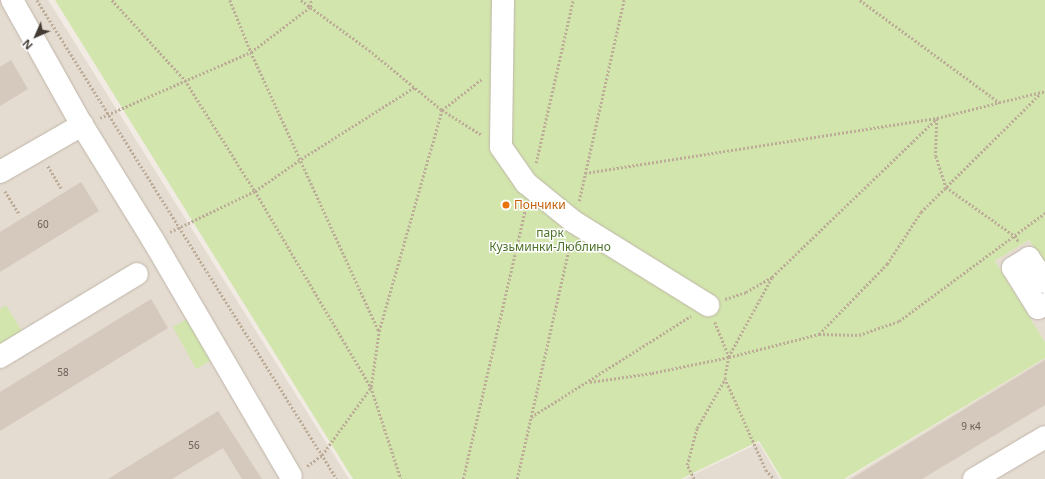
<!DOCTYPE html>
<html>
<head>
<meta charset="utf-8">
<style>
	body { margin:0 }
	#map { position:relative; width:1045px; height:479px; overflow:hidden; background:#f1ebe3; font-family:"Noto Sans",sans-serif }
	div>[style] { position:absolute }
	[style*='--x'] { left:calc(var(--x)*1px); top:calc(var(--y)*1px); width:calc(var(--w)*1px); rotate:calc(var(--a)*1deg) }
	.residential>* { inset:0; background:#e5dcd1 }
	.green>* { inset:0; background:#d2e5ac }
	.building>* { inset:0; background:#d5c8bc }
	.path>* { height:2.5px; margin-top:-1.25px; transform-origin:0; background:repeating-linear-gradient(90deg,#bdac98 0 2px,transparent 0 4px) }
	.roads { filter:drop-shadow(0 0 1px #bfb5a9) drop-shadow(0 0 1px #bfb5a9) }
	.minor>* { height:22px; margin:-11px; padding:0 11px; transform-origin:11px; border-radius:11px; background:#fff }
	.dots>* { width:11px; height:11px; translate:-50% -50%; box-sizing:border-box; border:2px solid #fff; border-radius:50% }
	span { translate:-50% -50%; white-space:nowrap; text-align:center; line-height:1.15; -webkit-text-stroke:3px #fff; paint-order:stroke }
	.number-label { font-size:10px; color:#685e56 }
	.number-label span { -webkit-text-stroke-width:0 }
	.food-label { font-size:12px; color:#c56008 }
	.left { translate:0 -50%; text-align:left }
	.park-label { font-size:12px; color:#4d7229 }
	.north { position:absolute; left:16px; top:16px; width:40px; height:40px; -webkit-text-stroke:3px #fff; paint-order:stroke; rotate:225deg; font-size:11px; font-weight:700; line-height:16px; text-align:center; color:#433b34 }
	.north::after { content:''; display:block; margin:auto; width:14px; height:18px; background:#433b34; clip-path:polygon(50% 0,100% 100%,50% 72%,0 100%) }
</style>
</head>
<body>
<div id="map">
	<div class="residential">
		<div style="clip-path:polygon(0 0,48px 0,349px 479px,0 479px)"></div>
		<div style="clip-path:polygon(1029px 240px,1045px 265px,1045px 342px,995px 261px)"></div>
		<div style="clip-path:polygon(1045px 358px,1045px 479px,847px 479px)"></div>
		<div style="clip-path:polygon(759px 443px,780px 479px,684px 479px)"></div>
	</div>
	<div class="green">
		<div style="clip-path:polygon(55px 0,1045px 0,1045px 265px,1029px 240px,995px 261px,1045px 342px,1045px 358px,844px 479px,782px 479px,759px 441px,681px 479px,353px 479px)"></div>
		<div style="clip-path:polygon(6px 305px,23px 333px,0 347px,0 309px)"></div>
		<div style="clip-path:polygon(192px 316px,216px 358px,196px 369px,173px 327px)"></div>
	</div>
	<div class="building">
		<div style="clip-path:polygon(11px 60px,28px 89px,0 106px,0 67px)"></div>
		<div style="clip-path:polygon(81px 182px,99px 211px,0 272px,0 232px)"></div>
		<div style="clip-path:polygon(151px 299px,168px 328px,0 431px,0 392px)"></div>
		<div style="clip-path:polygon(1045px 360px,1045px 405px,922px 479px,851px 479px)"></div>
		<div style="clip-path:polygon(218px 411px,262px 479px,242px 479px,223px 448px,172px 479px,108px 479px)"></div>
	</div>
	<div class="path">
		<div style="--x:37;--y:0;--w:565;--a:57.94"></div>
		<div style="--x:112;--y:0;--w:108;--a:47.6"></div>
		<div style="--x:185;--y:80;--w:131;--a:57.8"></div>
		<div style="--x:255;--y:191;--w:228;--a:59.4"></div>
		<div style="--x:371;--y:387;--w:97;--a:71.9"></div>
		<div style="--x:230;--y:0;--w:56;--a:68"></div>
		<div style="--x:251;--y:52;--w:307;--a:65.4"></div>
		<div style="--x:301;--y:0;--w:84;--a:36.3"></div>
		<div style="--x:369;--y:50;--w:94;--a:39.4"></div>
		<div style="--x:442;--y:110;--w:47;--a:32"></div>
		<div style="--x:860;--y:0;--w:174;--a:36.3"></div>
		<div style="--x:100;--y:118;--w:165;--a:-23.6"></div>
		<div style="--x:251;--y:52;--w:74;--a:-37.3"></div>
		<div style="--x:310;--y:7;--w:7;--a:-82"></div>
		<div style="--x:937;--y:119;--w:37;--a:92"></div>
		<div style="--x:936;--y:156;--w:33;--a:72"></div>
		<div style="--x:946;--y:187;--w:85;--a:35.4"></div>
		<div style="--x:1015;--y:236;--w:7;--a:56"></div>
		<div style="--x:536;--y:163;--w:167;--a:-77.2"></div>
		<div style="--x:48;--y:166;--w:27;--a:59"></div>
		<div style="--x:585;--y:173;--w:356;--a:-8.9"></div>
		<div style="--x:937;--y:118;--w:111;--a:-14"></div>
		<div style="--x:5;--y:191;--w:28;--a:58"></div>
		<div style="--x:579;--y:201;--w:206;--a:-77.4"></div>
		<div style="--x:170;--y:232;--w:94;--a:-25.8"></div>
		<div style="--x:255;--y:191;--w:56;--a:-34.8"></div>
		<div style="--x:301;--y:159;--w:135;--a:-32.3"></div>
		<div style="--x:772;--y:278;--w:90;--a:118.6"></div>
		<div style="--x:729;--y:357;--w:21;--a:101"></div>
		<div style="--x:725;--y:378;--w:101;--a:66"></div>
		<div style="--x:766;--y:470;--w:12;--a:48"></div>
		<div style="--x:725;--y:299;--w:22;--a:-18"></div>
		<div style="--x:746;--y:292;--w:30;--a:-30"></div>
		<div style="--x:772;--y:277;--w:229;--a:-43.9"></div>
		<div style="--x:715;--y:322;--w:38;--a:68"></div>
		<div style="--x:729;--y:357;--w:93;--a:-14.3"></div>
		<div style="--x:819;--y:334;--w:40;--a:1.4"></div>
		<div style="--x:859;--y:335;--w:42;--a:-19.3"></div>
		<div style="--x:899;--y:321;--w:182;--a:-36.5"></div>
		<div style="--x:819;--y:334;--w:98;--a:-45.8"></div>
		<div style="--x:887;--y:264;--w:62;--a:-56.8"></div>
		<div style="--x:921;--y:212;--w:168;--a:-44.8"></div>
		<div style="--x:590;--y:382;--w:63;--a:-8.3"></div>
		<div style="--x:652;--y:373;--w:79;--a:-11.7"></div>
		<div style="--x:531;--y:417;--w:189;--a:-32.3"></div>
		<div style="--x:307;--y:466;--w:19;--a:-36"></div>
		<div style="--x:322;--y:455;--w:84;--a:-54.2"></div>
		<div style="--x:371;--y:387;--w:57;--a:-81.9"></div>
		<div style="--x:379;--y:331;--w:230;--a:-74.1"></div>
		<div style="--x:442;--y:110;--w:51;--a:-37.8"></div>
		<div style="--x:463;--y:479;--w:279;--a:-77"></div>
		<div style="--x:517;--y:479;--w:242;--a:-77.3"></div>
		<div style="--x:694;--y:479;--w:16;--a:-117"></div>
		<div style="--x:687;--y:465;--w:38;--a:-75"></div>
		<div style="--x:697;--y:428;--w:56;--a:-60.3"></div>
	</div>
	<div class="roads">
		<div class="minor">
			<div style="--x:12;--y:0;--w:143;--a:60.8"></div>
			<div style="--x:503;--y:0;--w:147;--a:90.8"></div>
			<div style="--x:501;--y:147;--w:44;--a:55.2"></div>
			<div style="--x:526;--y:183;--w:62;--a:39.1"></div>
			<div style="--x:574;--y:222;--w:158;--a:31.8"></div>
			<div style="--x:0;--y:172;--w:95;--a:-29.8"></div>
			<div style="--x:82;--y:125;--w:135;--a:58.3"></div>
			<div style="--x:153;--y:240;--w:273;--a:59.7"></div>
			<div style="--x:1045;--y:282;--w:29;--a:-124"></div>
			<div style="--x:1029;--y:258;--w:19;--a:148"></div>
			<div style="--x:1013;--y:268;--w:47;--a:58"></div>
			<div style="--x:1038;--y:308;--w:8;--a:-30"></div>
			<div style="--x:0;--y:357;--w:160;--a:-31.2"></div>
			<div style="--x:974;--y:479;--w:82;--a:-30.6"></div>
		</div>
	</div>
	<div class="dots">
		<div style="left:506px;top:205px;background:#e8710a"></div>
	</div>
	<div class="number-label">
		<span style="left:43px;top:225px">60</span>
		<span style="left:63px;top:373px">58</span>
		<span style="left:971px;top:427px">9 к4</span>
		<span style="left:194px;top:446px">56</span>
	</div>
	<div class="food-label">
		<span class="left" style="left:514px;top:205px">Пончики</span>
	</div>
	<div class="park-label">
		<span style="left:550px;top:240px">парк<br>Кузьминки-Люблино</span>
	</div>
	<div class="north">N</div>
</div>
</body>
</html>
